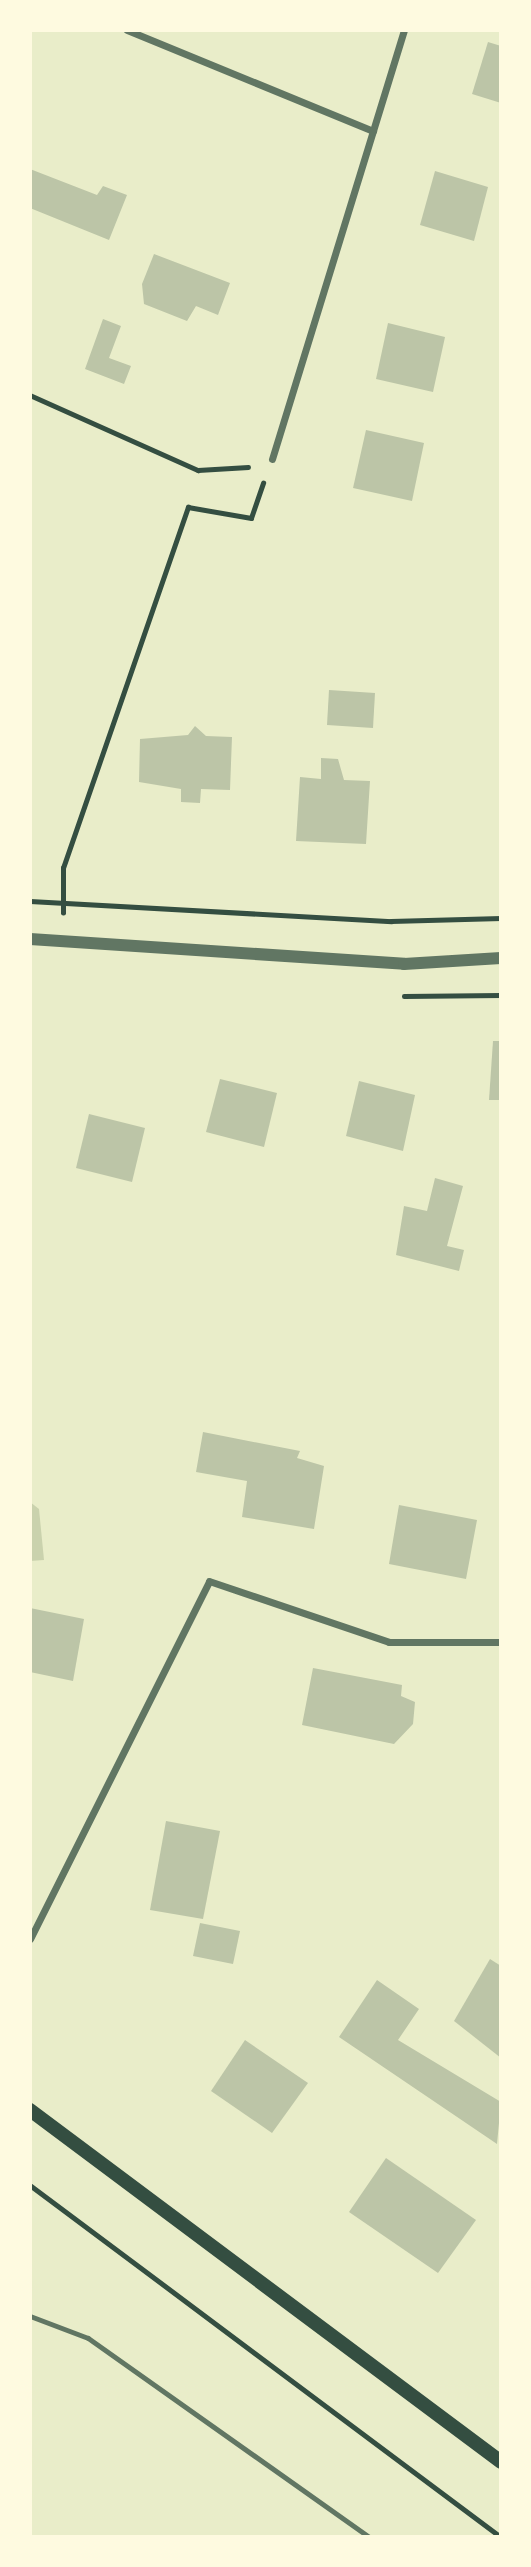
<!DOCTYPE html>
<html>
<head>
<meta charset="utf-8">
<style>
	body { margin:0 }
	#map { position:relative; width:531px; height:2567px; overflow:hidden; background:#e9edc9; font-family:Figtree,sans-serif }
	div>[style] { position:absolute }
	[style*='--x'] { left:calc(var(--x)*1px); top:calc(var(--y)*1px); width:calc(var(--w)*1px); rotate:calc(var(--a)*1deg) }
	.green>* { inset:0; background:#cad2ad }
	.building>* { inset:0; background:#bcc5a7 }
	.path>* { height:4.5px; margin:-2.25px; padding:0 2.25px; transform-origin:2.25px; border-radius:2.25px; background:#344e41 }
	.service>* { height:5px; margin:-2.5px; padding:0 2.5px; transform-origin:2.5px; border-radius:2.5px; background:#617663 }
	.minor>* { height:7px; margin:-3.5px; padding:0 3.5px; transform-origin:3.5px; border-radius:3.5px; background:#617663 }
	.tertiary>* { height:12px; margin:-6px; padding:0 6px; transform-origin:6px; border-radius:6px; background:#617663 }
	.secondary>* { height:14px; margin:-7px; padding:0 7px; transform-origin:7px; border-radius:7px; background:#344e41 }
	span { translate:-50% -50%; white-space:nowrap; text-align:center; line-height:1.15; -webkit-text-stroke:7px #fefae0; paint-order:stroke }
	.frame { position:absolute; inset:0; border:32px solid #fefae0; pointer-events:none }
</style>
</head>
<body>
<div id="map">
	<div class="green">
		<div style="clip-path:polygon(30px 1502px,39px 1509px,44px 1560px,30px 1561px)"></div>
	</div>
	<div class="building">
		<div style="clip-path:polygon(488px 42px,501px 46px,501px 103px,472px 94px)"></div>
		<div style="clip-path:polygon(30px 169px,97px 195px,103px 186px,127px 195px,109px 240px,30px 208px)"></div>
		<div style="clip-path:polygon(435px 171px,488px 187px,474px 241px,420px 225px)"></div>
		<div style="clip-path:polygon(154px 254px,230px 283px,218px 315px,196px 306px,187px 321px,144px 304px,142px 284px)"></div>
		<div style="clip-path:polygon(103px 319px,121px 326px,109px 358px,131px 366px,124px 384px,85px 369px)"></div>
		<div style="clip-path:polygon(388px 323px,445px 337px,433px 392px,376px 379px)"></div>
		<div style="clip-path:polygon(366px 430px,424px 443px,412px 501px,353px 488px)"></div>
		<div style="clip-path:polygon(329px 690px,375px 693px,373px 728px,327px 725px)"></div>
		<div style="clip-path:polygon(195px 726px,206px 736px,232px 737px,230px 790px,201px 789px,200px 803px,181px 802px,181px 789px,139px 782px,140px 739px,188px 735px)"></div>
		<div style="clip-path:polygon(321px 758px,338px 759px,344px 780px,370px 781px,366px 844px,296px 841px,300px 777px,321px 779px)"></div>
		<div style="clip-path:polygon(493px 1041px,501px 1041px,501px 1100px,489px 1100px)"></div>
		<div style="clip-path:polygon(220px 1079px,277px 1093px,264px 1147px,206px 1132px)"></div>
		<div style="clip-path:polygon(359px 1081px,415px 1095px,403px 1151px,346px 1136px)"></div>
		<div style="clip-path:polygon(89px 1114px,145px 1128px,132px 1182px,76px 1168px)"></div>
		<div style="clip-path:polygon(435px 1178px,463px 1186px,447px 1246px,464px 1250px,459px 1271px,396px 1255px,404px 1206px,427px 1211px)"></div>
		<div style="clip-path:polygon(203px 1432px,300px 1451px,297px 1458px,324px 1466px,314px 1529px,242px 1517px,247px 1481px,196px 1472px)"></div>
		<div style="clip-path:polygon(399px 1505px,477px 1520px,466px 1579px,389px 1564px)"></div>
		<div style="clip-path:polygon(30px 1608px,84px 1619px,73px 1681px,30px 1672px)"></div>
		<div style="clip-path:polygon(313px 1668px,402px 1685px,401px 1696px,415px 1702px,413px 1724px,394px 1744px,302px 1725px)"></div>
		<div style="clip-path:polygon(166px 1821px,220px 1831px,203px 1919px,150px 1910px)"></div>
		<div style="clip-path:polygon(200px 1923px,240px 1931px,233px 1964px,193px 1956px)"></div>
		<div style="clip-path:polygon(490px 1959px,501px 1966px,501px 2058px,454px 2021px)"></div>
		<div style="clip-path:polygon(377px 1980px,419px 2009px,398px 2040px,501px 2102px,497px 2144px,339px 2037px)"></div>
		<div style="clip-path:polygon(245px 2040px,308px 2083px,272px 2133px,211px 2091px)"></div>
		<div style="clip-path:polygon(386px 2158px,476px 2220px,438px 2273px,349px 2212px)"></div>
	</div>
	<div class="path">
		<div style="--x:30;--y:395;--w:184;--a:24.1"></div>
		<div style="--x:198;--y:470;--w:50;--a:-3.4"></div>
		<div style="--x:30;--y:901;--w:362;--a:3.2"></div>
		<div style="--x:391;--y:921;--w:110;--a:-1.6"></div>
		<div style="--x:63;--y:913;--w:45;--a:-90"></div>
		<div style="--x:63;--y:868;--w:382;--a:-70.9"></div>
		<div style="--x:188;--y:507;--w:64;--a:9.9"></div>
		<div style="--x:251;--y:518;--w:37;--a:-71"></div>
		<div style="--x:404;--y:996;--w:97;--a:-0.6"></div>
		<div style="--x:30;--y:2185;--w:588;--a:36.77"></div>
	</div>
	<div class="service">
		<div style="--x:30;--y:2316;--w:62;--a:20.8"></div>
		<div style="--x:88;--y:2338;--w:344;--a:35.3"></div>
	</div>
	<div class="minor">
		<div style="--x:127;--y:30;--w:266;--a:22.3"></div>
		<div style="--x:272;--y:459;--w:449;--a:-72.9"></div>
		<div style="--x:30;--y:1939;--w:400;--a:-63.4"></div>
		<div style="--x:209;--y:1581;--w:190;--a:18.7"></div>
		<div style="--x:389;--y:1642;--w:112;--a:0"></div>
	</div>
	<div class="tertiary">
		<div style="--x:30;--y:939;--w:375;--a:3.8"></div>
		<div style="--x:404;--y:964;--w:97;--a:-3.5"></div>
	</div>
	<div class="secondary">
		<div style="--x:30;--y:2110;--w:588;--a:36.77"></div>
	</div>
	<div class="frame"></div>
</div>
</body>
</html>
